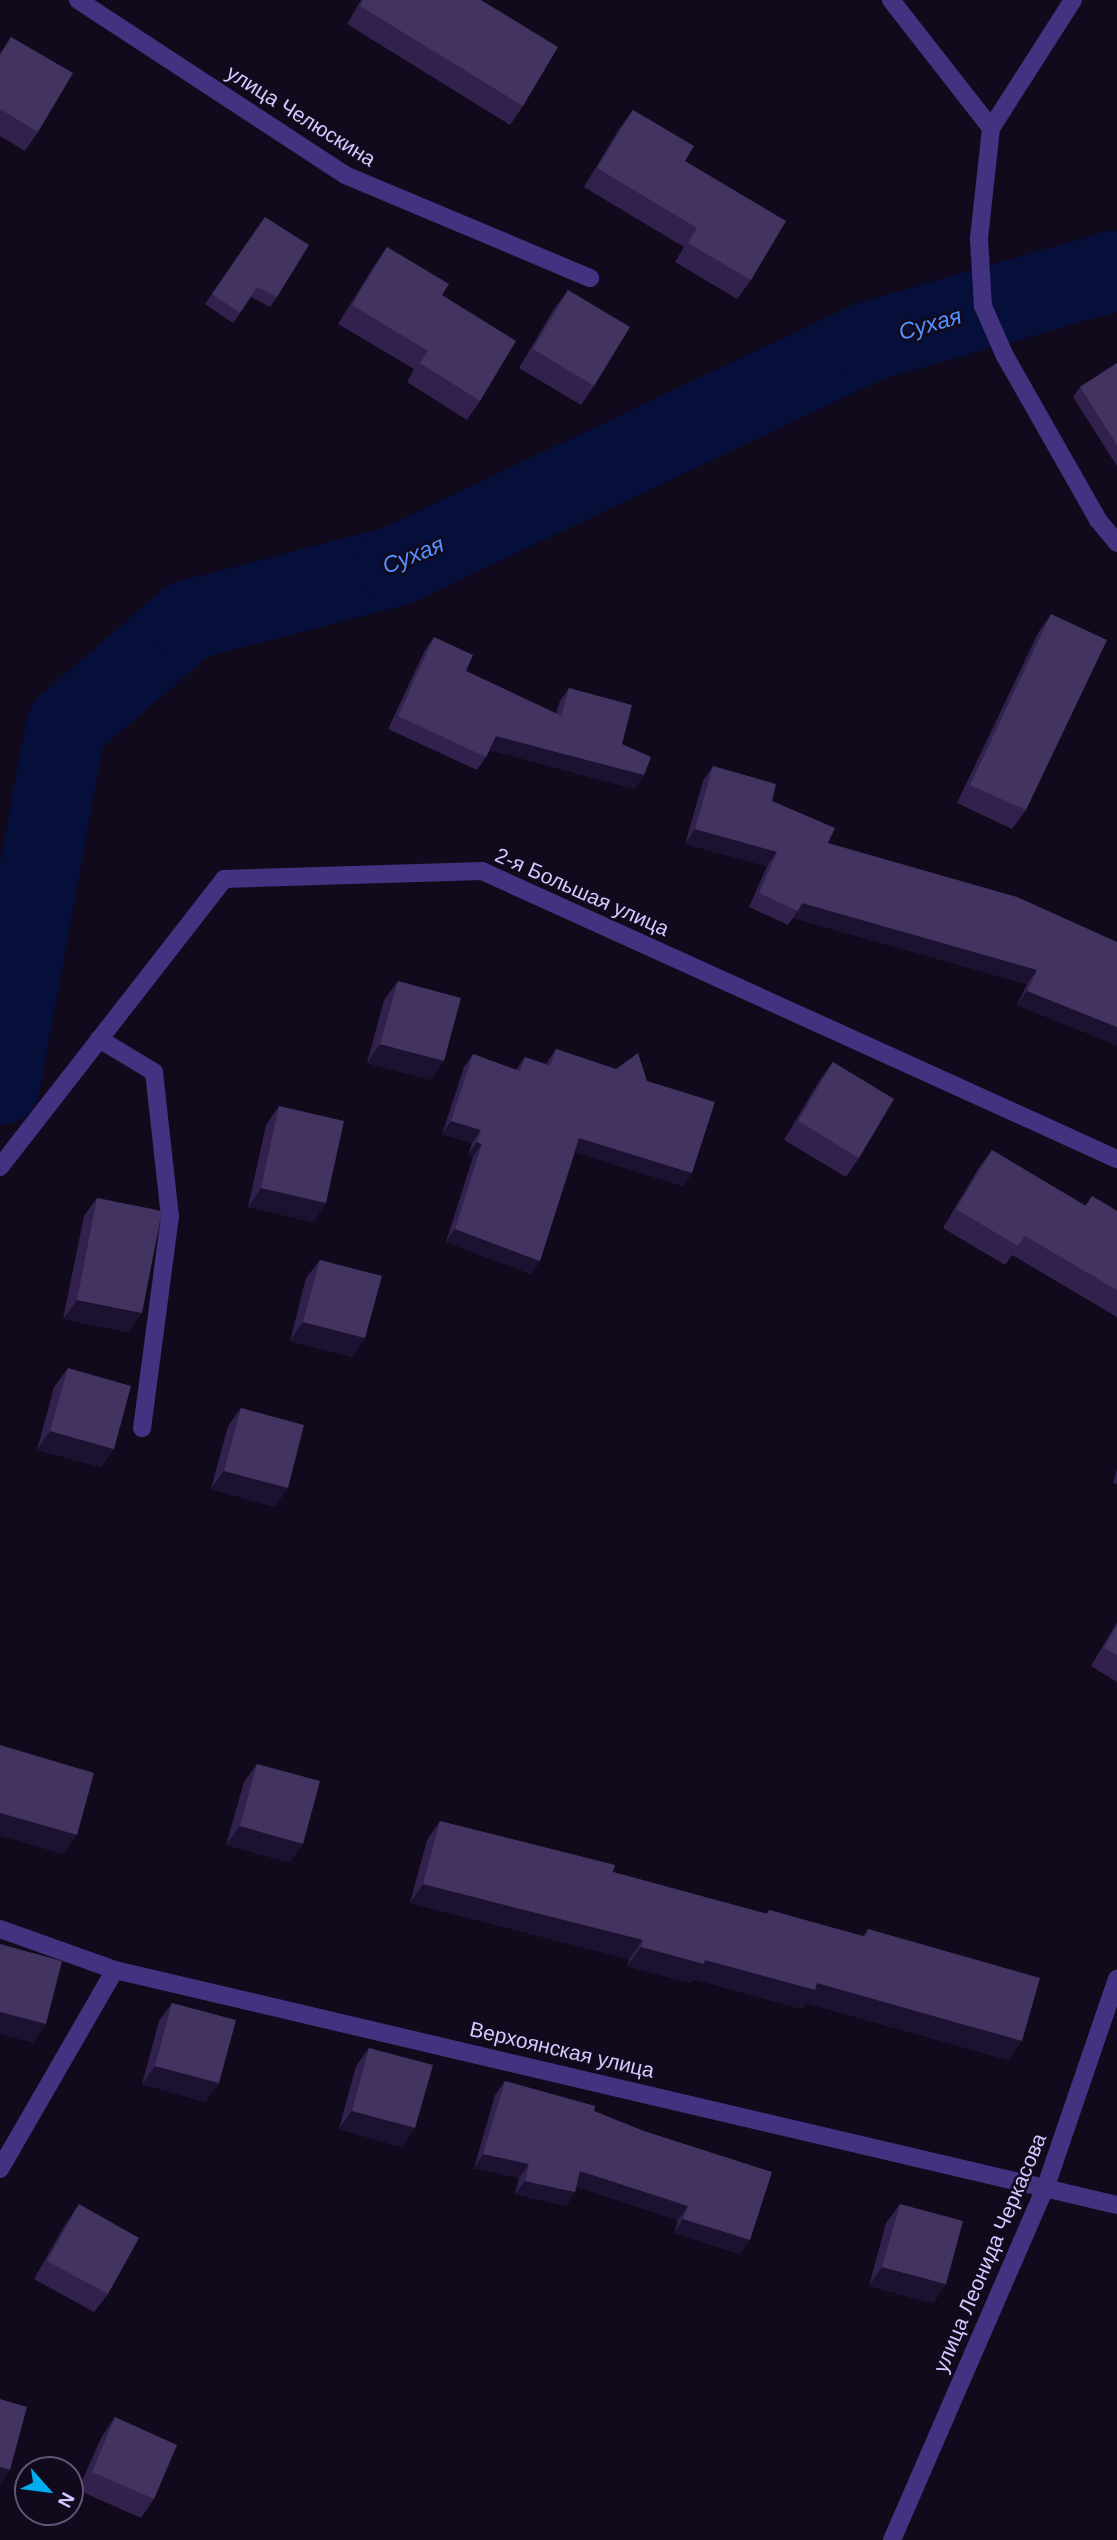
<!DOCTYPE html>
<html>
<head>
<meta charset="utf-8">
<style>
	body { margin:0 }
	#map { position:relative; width:1117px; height:2540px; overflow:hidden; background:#110a1d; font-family:Helvetica,sans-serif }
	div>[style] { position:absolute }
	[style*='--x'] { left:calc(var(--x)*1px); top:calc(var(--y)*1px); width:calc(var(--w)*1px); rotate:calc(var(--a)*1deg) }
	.river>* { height:80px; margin:-40px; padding:0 40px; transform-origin:40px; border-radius:40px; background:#060f3a }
	.service>* { height:18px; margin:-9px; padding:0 9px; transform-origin:9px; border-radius:9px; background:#43327f }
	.minor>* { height:18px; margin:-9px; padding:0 9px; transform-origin:9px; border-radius:9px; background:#43327f }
	.tertiary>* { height:18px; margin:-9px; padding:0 9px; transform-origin:9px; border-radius:9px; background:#43327f }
	.wall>* { inset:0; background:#31214c }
	.shaded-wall>* { inset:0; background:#1d1131 }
	.building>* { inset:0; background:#433360 }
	span { translate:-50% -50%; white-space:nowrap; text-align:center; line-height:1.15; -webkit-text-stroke:5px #110a1d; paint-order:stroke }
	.street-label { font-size:21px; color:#d7c6ff }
	.water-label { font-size:23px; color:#5491ff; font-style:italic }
	.north { position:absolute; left:14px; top:2456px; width:70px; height:70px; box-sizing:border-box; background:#110a1d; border:2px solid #605577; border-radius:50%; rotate:118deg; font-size:19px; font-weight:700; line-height:28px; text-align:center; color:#d7c6ff }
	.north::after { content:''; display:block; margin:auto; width:24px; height:32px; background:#00adf1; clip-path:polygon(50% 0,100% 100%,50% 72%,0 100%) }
</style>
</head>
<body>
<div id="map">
	<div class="river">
		<div style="--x:0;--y:1085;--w:365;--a:-79.6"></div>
		<div style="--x:66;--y:726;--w:162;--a:-40.8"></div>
		<div style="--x:189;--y:620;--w:214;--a:-14.6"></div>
		<div style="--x:396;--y:566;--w:525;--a:-25.39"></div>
		<div style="--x:870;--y:341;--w:257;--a:-16"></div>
	</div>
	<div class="service">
		<div style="--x:99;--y:1039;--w:64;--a:31"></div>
		<div style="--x:154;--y:1072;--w:145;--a:83.7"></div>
		<div style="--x:170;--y:1216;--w:214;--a:97.5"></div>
		<div style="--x:0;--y:2169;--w:230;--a:-60"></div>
	</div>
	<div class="minor">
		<div style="--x:78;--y:0;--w:319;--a:33.2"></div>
		<div style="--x:345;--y:175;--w:266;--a:22.8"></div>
		<div style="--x:891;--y:0;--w:162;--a:52"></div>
		<div style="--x:0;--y:1167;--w:365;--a:-52.1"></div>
		<div style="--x:224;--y:879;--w:258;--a:-1.8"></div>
		<div style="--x:482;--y:871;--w:697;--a:24.4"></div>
		<div style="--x:0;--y:1929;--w:122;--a:19.6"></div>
		<div style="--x:115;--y:1970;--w:1029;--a:13.2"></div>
	</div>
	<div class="tertiary">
		<div style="--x:1073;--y:0;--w:152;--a:122.6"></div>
		<div style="--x:991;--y:128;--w:112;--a:96.2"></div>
		<div style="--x:979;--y:239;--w:67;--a:86.6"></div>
		<div style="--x:983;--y:306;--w:55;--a:66.3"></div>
		<div style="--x:1005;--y:356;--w:189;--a:60.4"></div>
		<div style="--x:1098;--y:520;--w:30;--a:50"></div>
		<div style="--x:892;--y:2540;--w:386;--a:-66.5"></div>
		<div style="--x:1046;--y:2186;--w:219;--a:-71.1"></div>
	</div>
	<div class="wall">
		<div style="clip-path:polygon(361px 0,481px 0,523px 106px,510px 125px,347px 24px)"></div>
		<div style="clip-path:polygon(11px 37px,38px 132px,25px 151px,0 136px,0 53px)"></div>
		<div style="clip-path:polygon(633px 110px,685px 161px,751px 280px,737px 299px,675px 262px,684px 247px,584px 187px,619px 129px)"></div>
		<div style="clip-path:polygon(265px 217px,277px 297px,270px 307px,251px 297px,233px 323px,205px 304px)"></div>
		<div style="clip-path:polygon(387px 247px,442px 295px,480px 401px,467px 420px,407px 382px,414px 369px,338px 324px,374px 266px)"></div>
		<div style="clip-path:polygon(568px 290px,594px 386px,581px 405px,519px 368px,554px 309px)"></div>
		<div style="clip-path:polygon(1117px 363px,1117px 466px,1073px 397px,1080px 387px)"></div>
		<div style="clip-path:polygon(1051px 614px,1026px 810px,1012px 829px,957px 803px,1038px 633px)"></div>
		<div style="clip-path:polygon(434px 637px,466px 671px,556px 713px,560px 701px,569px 688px,622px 744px,635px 789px,490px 750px,486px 757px,477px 770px,388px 729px,425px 650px)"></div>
		<div style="clip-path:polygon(713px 766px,772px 801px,828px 843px,1117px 942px,1117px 1045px,1017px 1005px,1027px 984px,793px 918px,788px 925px,749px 907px,767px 866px,685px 844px,703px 781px)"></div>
		<div style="clip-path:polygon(398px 981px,431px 1080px,367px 1063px,384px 1000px)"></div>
		<div style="clip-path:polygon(556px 1049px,647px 1081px,692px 1173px,683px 1186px,575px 1152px,540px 1261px,531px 1274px,446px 1242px,473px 1157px,468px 1155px,472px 1143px,442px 1134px,464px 1067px,473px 1054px,516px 1070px,525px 1057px,546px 1064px)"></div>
		<div style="clip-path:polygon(833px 1062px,859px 1158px,846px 1177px,784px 1140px,819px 1081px)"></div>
		<div style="clip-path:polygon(279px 1106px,326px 1203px,313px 1222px,248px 1207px,266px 1125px)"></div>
		<div style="clip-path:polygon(992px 1150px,1085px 1206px,1092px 1196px,1117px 1211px,1117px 1317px,1012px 1255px,1005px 1265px,943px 1228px,978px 1169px)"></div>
		<div style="clip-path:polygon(97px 1198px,142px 1313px,128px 1332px,63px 1319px,84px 1216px)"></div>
		<div style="clip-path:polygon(320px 1260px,365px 1338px,352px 1357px,290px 1341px,306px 1278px)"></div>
		<div style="clip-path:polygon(68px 1368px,114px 1449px,101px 1467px,37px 1450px,54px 1387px)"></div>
		<div style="clip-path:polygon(241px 1408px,275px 1507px,211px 1489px,228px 1426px)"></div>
		<div style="clip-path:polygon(1117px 1469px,1117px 1484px,1113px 1483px)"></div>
		<div style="clip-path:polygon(1117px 1622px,1117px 1682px,1091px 1666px)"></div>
		<div style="clip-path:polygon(257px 1764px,290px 1862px,226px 1845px,244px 1782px)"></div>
		<div style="clip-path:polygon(440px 1821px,613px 1872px,766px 1914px,769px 1910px,863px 1936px,868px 1929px,1009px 2060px,806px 2003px,802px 2009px,694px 1979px,691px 1983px,627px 1966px,629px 1959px,410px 1903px,427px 1840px)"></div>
		<div style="clip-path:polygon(172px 2003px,219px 2083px,205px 2102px,142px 2084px,159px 2021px)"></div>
		<div style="clip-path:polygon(369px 2048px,402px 2147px,339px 2129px,356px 2066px)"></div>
		<div style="clip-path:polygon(505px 2081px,594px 2111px,740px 2254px,674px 2233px,678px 2220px,577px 2187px,575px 2192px,566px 2206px,515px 2194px,519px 2178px,474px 2168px,495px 2095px)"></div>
		<div style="clip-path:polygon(79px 2204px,108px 2294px,94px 2312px,34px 2279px,66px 2223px)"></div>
		<div style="clip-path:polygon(900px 2204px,946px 2284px,933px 2303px,869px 2286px,886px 2223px)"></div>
		<div style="clip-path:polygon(115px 2417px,154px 2499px,141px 2518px,78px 2490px,102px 2436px)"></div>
	</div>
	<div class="shaded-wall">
		<div style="clip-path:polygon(496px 736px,644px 775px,635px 789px,487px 749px)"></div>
		<div style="clip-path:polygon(695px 829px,777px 852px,767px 866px,685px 844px)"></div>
		<div style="clip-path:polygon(802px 903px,1037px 970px,1027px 984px,793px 918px)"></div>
		<div style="clip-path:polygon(1027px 991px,1117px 1027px,1117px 1045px,1017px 1005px)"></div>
		<div style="clip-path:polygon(380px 1044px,444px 1061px,431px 1080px,367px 1063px)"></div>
		<div style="clip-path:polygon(451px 1121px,481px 1130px,472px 1143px,442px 1134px)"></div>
		<div style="clip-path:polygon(579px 1138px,692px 1173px,683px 1186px,570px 1151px)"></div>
		<div style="clip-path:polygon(477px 1142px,482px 1144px,473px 1157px,468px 1155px)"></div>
		<div style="clip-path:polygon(261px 1188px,326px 1203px,313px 1222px,248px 1207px)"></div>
		<div style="clip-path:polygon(455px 1229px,540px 1261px,531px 1274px,446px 1242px)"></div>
		<div style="clip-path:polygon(77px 1300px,142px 1313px,128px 1332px,63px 1319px)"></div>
		<div style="clip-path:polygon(303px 1322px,365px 1338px,352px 1357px,290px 1341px)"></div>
		<div style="clip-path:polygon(50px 1431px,114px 1449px,101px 1467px,37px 1450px)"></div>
		<div style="clip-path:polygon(224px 1471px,288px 1488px,275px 1507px,211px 1489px)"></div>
		<div style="clip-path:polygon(0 1813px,77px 1835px,63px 1854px,0 1836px)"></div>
		<div style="clip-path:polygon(240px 1826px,303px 1844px,290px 1862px,226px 1845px)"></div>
		<div style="clip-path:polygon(423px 1884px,643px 1940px,629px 1959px,410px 1903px)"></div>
		<div style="clip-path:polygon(641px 1947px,817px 1983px,1022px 2041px,1009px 2060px,806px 2003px,802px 2009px,694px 1979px,691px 1983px,627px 1966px)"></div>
		<div style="clip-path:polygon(0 2012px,46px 2024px,33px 2043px,0 2034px)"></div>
		<div style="clip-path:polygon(155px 2066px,219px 2083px,205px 2102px,142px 2084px)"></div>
		<div style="clip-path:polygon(352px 2111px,415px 2128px,402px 2147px,339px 2129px)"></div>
		<div style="clip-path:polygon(483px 2154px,529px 2164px,519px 2178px,474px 2168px)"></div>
		<div style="clip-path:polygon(580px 2171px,688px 2206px,678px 2220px,571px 2185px)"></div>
		<div style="clip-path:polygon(525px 2181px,575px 2192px,566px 2206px,515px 2194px)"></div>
		<div style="clip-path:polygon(683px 2219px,750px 2240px,740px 2254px,674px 2233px)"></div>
		<div style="clip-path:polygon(882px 2267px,946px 2284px,933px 2303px,869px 2286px)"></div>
		<div style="clip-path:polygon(0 2467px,10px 2470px,0 2484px)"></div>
	</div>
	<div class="building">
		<div style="clip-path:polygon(363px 0,481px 0,558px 47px,523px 106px,360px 6px)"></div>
		<div style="clip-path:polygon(11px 37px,73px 73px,38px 132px,0 109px,0 56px)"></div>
		<div style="clip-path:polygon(633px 110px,694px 146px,685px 161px,786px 221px,751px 280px,688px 243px,697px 228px,597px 168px)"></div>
		<div style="clip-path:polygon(265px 217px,309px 245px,277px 297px,257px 287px,240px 313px,212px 294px)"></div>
		<div style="clip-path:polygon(387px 247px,449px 284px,442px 295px,516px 341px,480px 401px,420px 363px,428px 351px,352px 305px)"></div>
		<div style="clip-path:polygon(568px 290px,630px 327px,594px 386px,533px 349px)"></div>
		<div style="clip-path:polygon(1117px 363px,1117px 445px,1080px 387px)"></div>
		<div style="clip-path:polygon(1051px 614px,1107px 640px,1026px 810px,970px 785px)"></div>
		<div style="clip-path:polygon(434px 637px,473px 655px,466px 671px,561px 716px,569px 688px,632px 705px,622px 744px,651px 757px,644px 775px,496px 736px,486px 757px,398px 716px)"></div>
		<div style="clip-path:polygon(713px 766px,776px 784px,772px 801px,835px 828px,828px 843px,1017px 897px,1117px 942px,1117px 1027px,1027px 991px,1037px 970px,802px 903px,798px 911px,759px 893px,777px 852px,695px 829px)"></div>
		<div style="clip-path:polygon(398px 981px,461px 998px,444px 1061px,380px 1044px)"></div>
		<div style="clip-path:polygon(556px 1049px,616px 1069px,638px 1053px,647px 1081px,715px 1102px,692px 1173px,579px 1138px,540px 1261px,455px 1229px,482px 1144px,477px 1142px,481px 1130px,451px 1121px,473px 1054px,520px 1071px,525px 1057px,550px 1066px)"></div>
		<div style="clip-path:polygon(833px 1062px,894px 1099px,859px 1158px,798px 1121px)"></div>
		<div style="clip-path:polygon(279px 1106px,344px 1121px,326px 1203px,261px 1188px)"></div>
		<div style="clip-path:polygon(992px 1150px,1086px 1206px,1092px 1196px,1117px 1211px,1117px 1290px,1025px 1236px,1018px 1246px,956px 1209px)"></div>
		<div style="clip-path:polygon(97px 1198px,162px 1211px,142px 1313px,77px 1300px)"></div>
		<div style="clip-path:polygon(320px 1260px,382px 1276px,365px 1338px,303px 1322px)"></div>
		<div style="clip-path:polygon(68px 1368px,131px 1386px,114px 1449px,50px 1431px)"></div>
		<div style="clip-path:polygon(241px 1408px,304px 1425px,288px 1488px,224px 1471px)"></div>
		<div style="clip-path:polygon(1117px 1626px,1117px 1655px,1104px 1648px)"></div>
		<div style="clip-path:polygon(0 1745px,94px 1773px,77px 1835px,0 1813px)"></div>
		<div style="clip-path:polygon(257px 1764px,320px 1781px,303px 1844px,240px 1826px)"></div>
		<div style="clip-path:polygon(440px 1821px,615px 1865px,613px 1872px,768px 1914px,769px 1910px,866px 1937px,868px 1929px,1040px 1978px,1022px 2041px,817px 1983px,815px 1990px,705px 1960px,704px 1964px,641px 1947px,643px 1940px,423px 1884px)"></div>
		<div style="clip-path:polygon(0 1944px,62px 1961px,46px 2024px,0 2012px)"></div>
		<div style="clip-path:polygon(172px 2003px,236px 2020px,219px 2083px,155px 2066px)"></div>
		<div style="clip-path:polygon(369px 2048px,433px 2065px,415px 2128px,352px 2111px)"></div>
		<div style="clip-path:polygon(505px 2081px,595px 2106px,594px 2111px,644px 2131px,772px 2172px,750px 2240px,683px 2219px,688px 2206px,580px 2171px,575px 2192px,525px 2181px,529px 2164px,483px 2154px)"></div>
		<div style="clip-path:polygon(79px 2204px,139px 2238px,108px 2294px,47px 2261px)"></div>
		<div style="clip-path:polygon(900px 2204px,963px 2221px,946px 2284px,882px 2267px)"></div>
		<div style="clip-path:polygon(0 2399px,27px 2407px,10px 2470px,0 2467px)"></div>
		<div style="clip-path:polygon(115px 2417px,177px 2445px,154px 2499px,92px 2472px)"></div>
	</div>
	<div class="street-label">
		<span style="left:301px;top:116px;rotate:32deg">улица Челюскина</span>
		<span style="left:582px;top:892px;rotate:24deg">2-я Большая улица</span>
		<span style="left:562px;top:2050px;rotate:13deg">Верхоянская улица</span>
		<span style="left:990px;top:2253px;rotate:-67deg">улица Леонида Черкасова</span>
	</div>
	<div class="water-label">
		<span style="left:930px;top:324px;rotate:-16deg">Сухая</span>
		<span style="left:413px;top:555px;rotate:-22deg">Сухая</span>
	</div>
	<div class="north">N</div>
</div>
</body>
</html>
